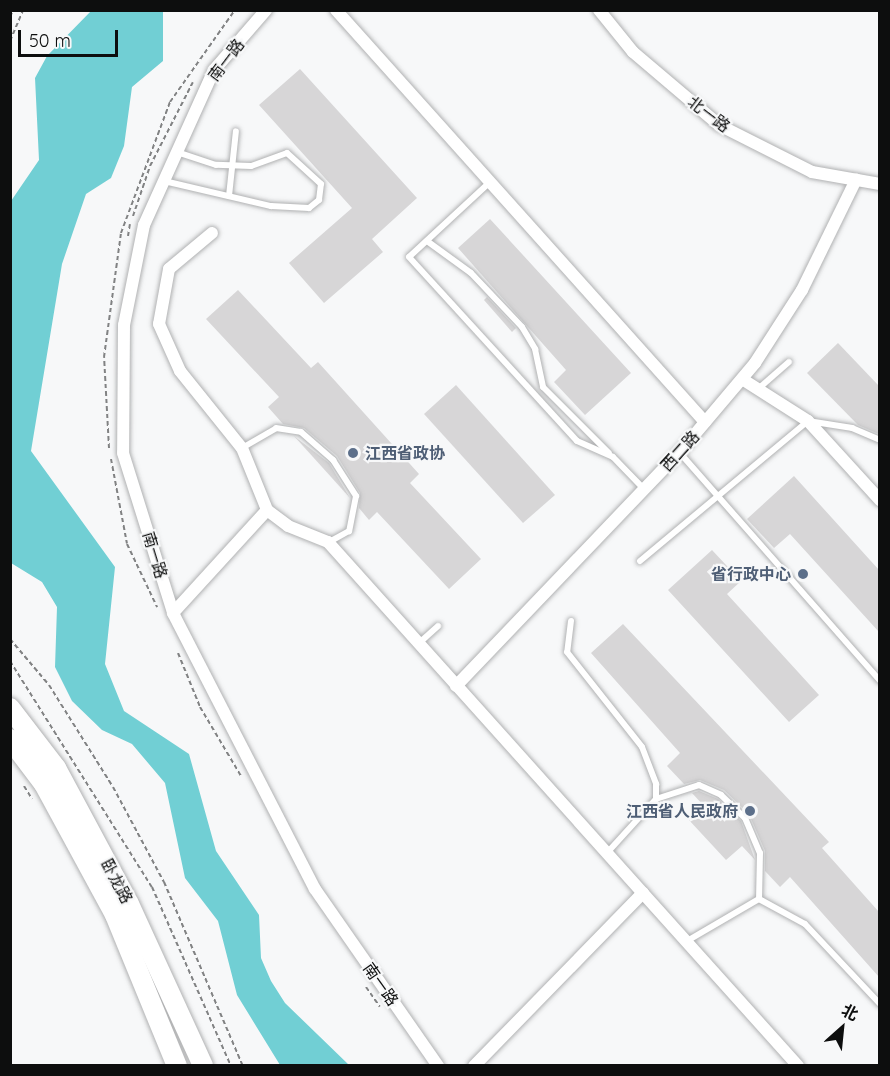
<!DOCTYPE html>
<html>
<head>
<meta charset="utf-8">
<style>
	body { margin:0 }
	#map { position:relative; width:890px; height:1076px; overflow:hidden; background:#f7f8f9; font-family:Quicksand,"Noto Sans SC",sans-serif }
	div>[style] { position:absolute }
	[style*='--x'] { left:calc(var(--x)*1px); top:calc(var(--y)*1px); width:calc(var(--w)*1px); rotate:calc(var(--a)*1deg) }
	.water>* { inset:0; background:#71cfd4 }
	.building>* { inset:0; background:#d7d6d7 }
	.path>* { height:2px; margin-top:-1px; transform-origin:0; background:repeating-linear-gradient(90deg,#818283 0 4.5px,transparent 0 7.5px) }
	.roads { filter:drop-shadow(0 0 2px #b0b1b2) drop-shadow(0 0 2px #b0b1b2) }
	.service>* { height:6px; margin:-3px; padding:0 3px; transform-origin:3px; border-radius:3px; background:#fff }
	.minor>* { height:12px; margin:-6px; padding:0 6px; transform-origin:6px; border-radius:6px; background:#fff }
	.primary>* { height:20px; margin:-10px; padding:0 10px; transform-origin:10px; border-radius:10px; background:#fff }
	.dots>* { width:16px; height:16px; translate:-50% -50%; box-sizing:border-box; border:3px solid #f7f8f9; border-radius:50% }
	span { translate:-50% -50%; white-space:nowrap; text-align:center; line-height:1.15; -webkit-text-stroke:4.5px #f7f8f9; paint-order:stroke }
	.street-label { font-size:16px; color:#0d0e0e }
	.service-label { font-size:16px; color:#4e5e75; font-weight:700 }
	.left { translate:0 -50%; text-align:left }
	.right { translate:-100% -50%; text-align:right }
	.frame { position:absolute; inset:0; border:12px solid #0d0e0e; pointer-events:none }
	.north { position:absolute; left:812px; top:998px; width:60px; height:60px; -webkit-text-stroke:4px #f7f8f9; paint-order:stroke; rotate:27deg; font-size:16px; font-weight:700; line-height:24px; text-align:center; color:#0d0e0e }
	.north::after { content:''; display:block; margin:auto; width:21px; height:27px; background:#0d0e0e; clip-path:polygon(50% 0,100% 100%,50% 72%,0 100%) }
	.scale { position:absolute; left:18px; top:30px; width:100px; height:27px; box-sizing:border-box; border:3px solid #0d0e0e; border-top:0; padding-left:8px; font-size:18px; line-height:21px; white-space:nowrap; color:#0d0e0e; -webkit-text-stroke:4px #f7f8f9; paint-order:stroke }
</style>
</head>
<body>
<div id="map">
	<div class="water">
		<div style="clip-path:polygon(92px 10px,163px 11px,163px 61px,132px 87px,124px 146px,111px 178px,86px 194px,62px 264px,31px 451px,115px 567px,105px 664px,124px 711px,189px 754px,216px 851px,259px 915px,261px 958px,271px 981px,285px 1003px,349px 1065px,280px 1065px,237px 995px,218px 921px,185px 878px,165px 783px,132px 744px,102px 730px,72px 701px,55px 667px,57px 607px,42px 582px,11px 563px,11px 201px,39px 160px,35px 78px,47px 56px)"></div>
	</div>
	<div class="building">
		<div style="clip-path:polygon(300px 69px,417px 198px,372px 239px,383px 252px,324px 303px,289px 263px,352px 208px,259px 105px)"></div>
		<div style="clip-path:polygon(490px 219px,631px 373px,585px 415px,554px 382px,566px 370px,458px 248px)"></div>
		<div style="clip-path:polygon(238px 290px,311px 368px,318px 362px,419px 474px,410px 483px,481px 559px,449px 589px,377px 512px,369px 520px,359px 508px,360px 493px,337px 456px,304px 428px,283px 424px,268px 407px,279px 397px,206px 319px)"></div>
		<div style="clip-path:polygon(487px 297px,516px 328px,512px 332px,484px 300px)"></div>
		<div style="clip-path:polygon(838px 343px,879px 386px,879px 434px,858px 425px,807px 373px)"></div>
		<div style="clip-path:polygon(456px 385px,555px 495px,523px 523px,424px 414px)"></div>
		<div style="clip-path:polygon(294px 436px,329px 463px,350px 498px)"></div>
		<div style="clip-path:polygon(794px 476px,879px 570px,879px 632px,790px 534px,774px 548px,747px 519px)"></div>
		<div style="clip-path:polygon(712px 550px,741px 581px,727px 594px,819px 695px,789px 722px,668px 590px)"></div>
		<div style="clip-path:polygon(623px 624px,829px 842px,822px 848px,879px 912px,879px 977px,790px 877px,780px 887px,765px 871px,765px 851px,749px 814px,724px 790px,700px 780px,684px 784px,667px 766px,680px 753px,591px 653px)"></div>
		<div style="clip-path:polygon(699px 791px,718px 799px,741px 821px,755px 860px,742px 846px,726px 860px,688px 819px,703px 805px,692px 793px)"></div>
	</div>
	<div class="path">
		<div style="--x:10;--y:17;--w:8;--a:-67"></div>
		<div style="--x:10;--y:41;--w:34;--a:-67"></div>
		<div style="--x:133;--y:216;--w:53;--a:-71.2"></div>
		<div style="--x:150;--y:166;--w:94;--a:-62.9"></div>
		<div style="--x:128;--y:236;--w:12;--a:-81"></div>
		<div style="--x:109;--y:448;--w:91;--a:-93.1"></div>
		<div style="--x:104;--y:357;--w:125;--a:-82.2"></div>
		<div style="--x:121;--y:233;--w:140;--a:-69.5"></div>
		<div style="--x:170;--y:102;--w:113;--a:-54.8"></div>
		<div style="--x:111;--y:459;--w:86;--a:79.3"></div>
		<div style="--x:127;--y:544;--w:70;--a:64.5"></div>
		<div style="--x:10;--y:639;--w:60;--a:49.7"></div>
		<div style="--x:49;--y:685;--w:120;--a:57.9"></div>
		<div style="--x:113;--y:787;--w:108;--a:61.8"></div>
		<div style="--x:164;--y:882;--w:200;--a:66.8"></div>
		<div style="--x:178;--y:653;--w:58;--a:67.8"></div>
		<div style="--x:200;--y:707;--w:80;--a:59.3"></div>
		<div style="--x:10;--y:661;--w:267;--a:57.9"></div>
		<div style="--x:152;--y:887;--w:196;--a:66.2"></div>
		<div style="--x:24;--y:786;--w:15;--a:58"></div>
		<div style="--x:366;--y:987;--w:24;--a:55"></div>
	</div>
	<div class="roads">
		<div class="service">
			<div style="--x:164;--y:181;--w:110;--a:13.2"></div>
			<div style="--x:271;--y:206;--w:38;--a:3"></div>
			<div style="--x:309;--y:208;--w:13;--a:-39"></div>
			<div style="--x:319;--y:200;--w:16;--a:-83"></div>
			<div style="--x:321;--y:184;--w:46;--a:-137.6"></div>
			<div style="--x:287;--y:153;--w:38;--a:160"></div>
			<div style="--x:251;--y:166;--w:35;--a:-178"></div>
			<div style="--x:216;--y:165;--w:41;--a:-161.6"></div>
			<div style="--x:490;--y:182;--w:110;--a:137.2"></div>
			<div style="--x:409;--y:257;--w:249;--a:47.6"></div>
			<div style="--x:577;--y:441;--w:39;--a:24"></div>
			<div style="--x:613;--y:457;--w:45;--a:45.9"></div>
			<div style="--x:229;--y:196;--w:65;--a:-83.9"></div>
			<div style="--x:427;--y:241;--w:54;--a:36"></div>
			<div style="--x:471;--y:273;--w:74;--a:46.6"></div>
			<div style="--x:522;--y:327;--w:26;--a:59"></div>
			<div style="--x:535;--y:349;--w:39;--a:78"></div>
			<div style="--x:543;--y:387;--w:93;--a:45"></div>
			<div style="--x:758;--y:389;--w:41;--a:-41.1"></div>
			<div style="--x:242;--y:448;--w:39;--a:-30"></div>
			<div style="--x:276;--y:428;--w:25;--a:9"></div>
			<div style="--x:301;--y:432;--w:43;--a:41.2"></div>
			<div style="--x:333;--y:460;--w:43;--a:57.4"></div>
			<div style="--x:356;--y:496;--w:36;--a:101"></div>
			<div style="--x:349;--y:531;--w:23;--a:151"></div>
			<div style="--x:680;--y:453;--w:303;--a:48.7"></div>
			<div style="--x:640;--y:561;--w:219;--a:-39.8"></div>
			<div style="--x:808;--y:421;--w:45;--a:9"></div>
			<div style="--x:852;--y:428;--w:30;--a:23"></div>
			<div style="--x:571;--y:621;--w:31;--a:97"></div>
			<div style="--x:567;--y:652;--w:121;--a:51.7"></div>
			<div style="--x:642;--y:747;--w:40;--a:69"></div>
			<div style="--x:656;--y:784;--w:15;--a:90"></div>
			<div style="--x:656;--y:799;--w:73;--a:132.2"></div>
			<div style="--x:418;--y:644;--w:27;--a:-42"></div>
			<div style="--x:656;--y:799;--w:45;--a:-18"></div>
			<div style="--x:699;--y:785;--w:24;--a:24"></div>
			<div style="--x:721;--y:795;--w:33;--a:44"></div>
			<div style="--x:745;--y:818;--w:38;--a:67"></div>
			<div style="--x:760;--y:853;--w:46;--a:91.2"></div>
			<div style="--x:687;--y:941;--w:83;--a:-30.3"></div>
			<div style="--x:759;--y:899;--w:52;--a:28.5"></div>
			<div style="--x:805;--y:924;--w:110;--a:46.8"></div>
		</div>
		<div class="minor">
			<div style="--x:266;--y:10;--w:79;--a:130.9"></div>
			<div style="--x:214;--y:70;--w:170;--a:114.3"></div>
			<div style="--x:144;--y:225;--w:102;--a:101.3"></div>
			<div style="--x:124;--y:325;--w:128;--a:90.4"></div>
			<div style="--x:123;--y:453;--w:168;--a:72.6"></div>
			<div style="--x:173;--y:613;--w:310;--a:62.8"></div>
			<div style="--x:315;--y:889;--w:216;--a:55.2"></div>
			<div style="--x:336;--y:10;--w:553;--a:48.15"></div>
			<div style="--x:599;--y:10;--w:54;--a:51"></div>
			<div style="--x:633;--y:52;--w:113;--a:40.3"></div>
			<div style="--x:719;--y:125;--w:104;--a:26.8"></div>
			<div style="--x:812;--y:172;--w:69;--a:10"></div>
			<div style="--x:212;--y:233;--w:56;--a:140.1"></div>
			<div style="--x:169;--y:269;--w:56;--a:100.3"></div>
			<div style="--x:159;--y:324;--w:51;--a:65.9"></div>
			<div style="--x:180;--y:371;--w:99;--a:51.2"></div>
			<div style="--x:242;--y:448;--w:67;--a:68"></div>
			<div style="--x:267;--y:510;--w:26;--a:37"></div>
			<div style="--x:288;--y:526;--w:43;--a:21.8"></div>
			<div style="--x:328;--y:542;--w:704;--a:48.11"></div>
			<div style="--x:742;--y:379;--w:78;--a:32.5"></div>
			<div style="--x:808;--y:421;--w:107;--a:47.7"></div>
			<div style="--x:173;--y:613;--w:139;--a:-47.6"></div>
			<div style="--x:456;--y:686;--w:323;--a:-46.3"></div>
			<div style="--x:679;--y:453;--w:118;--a:-49.8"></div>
			<div style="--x:755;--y:363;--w:87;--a:-57.2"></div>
			<div style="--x:802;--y:290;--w:123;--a:-63.9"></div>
			<div style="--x:474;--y:1066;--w:242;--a:-45.7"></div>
		</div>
		<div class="primary">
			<div style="--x:10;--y:708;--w:76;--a:52.5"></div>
			<div style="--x:56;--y:768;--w:154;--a:61.8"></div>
			<div style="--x:129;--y:904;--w:178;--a:65.4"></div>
			<div style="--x:10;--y:739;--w:56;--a:52.9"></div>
			<div style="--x:44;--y:784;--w:149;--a:61.5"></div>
			<div style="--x:115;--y:915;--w:163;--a:67.7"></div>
		</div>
	</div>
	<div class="dots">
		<div style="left:353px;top:453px;background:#5c6f8a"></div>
		<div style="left:803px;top:574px;background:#5c6f8a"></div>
		<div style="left:750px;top:811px;background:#5c6f8a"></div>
	</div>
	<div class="street-label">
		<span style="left:226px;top:60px;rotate:-53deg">南一路</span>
		<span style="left:709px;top:114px;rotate:37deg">北一路</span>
		<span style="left:680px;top:451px;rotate:-48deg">西二路</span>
		<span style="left:155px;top:555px;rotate:73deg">南一路</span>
		<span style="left:117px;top:881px;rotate:62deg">卧龙路</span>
		<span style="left:381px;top:984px;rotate:55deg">南一路</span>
	</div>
	<div class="service-label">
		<span class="left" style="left:365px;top:453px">江西省政协</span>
		<span class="right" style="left:791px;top:574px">省行政中心</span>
		<span class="right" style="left:738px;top:811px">江西省人民政府</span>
	</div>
	<div class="frame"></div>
	<div class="north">北</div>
	<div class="scale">50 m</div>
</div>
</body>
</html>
